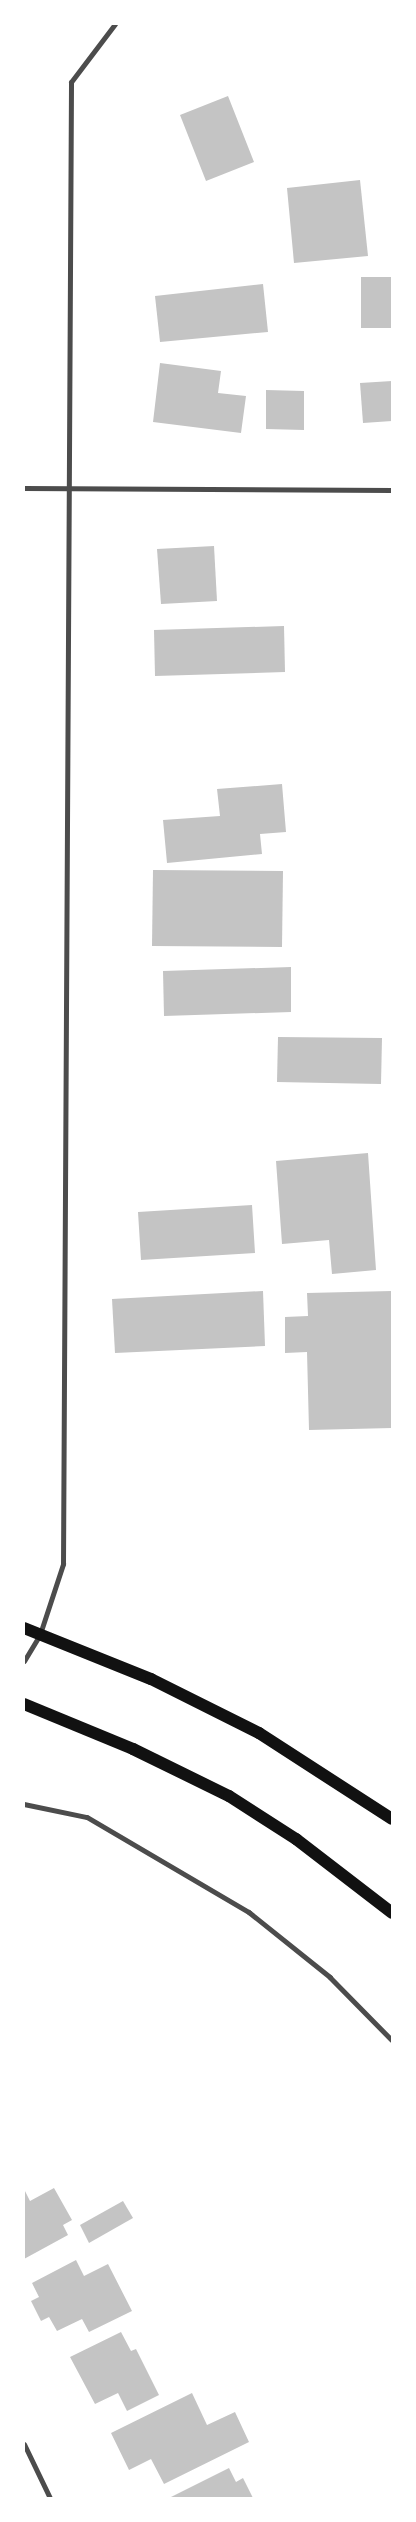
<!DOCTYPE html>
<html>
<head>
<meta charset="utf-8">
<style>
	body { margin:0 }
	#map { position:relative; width:416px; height:2522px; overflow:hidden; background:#fff; font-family:Manrope,sans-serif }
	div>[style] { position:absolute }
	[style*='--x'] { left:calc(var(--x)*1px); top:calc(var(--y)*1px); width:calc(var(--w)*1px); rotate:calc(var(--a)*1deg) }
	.building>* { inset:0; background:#c4c4c4 }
	.pedestrian>* { height:4.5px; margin:-2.25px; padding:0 2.25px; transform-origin:2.25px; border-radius:2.25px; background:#4c4c4c }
	.minor>* { height:5px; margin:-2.5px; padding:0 2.5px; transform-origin:2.5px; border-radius:2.5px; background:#4c4c4c }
	.primary>* { height:12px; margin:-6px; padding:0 6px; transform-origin:6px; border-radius:6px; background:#111 }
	span { translate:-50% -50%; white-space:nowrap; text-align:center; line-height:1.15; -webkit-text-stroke:4px #fff; paint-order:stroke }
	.frame { position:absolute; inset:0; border:25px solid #fff; pointer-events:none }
</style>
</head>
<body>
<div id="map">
	<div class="building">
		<div style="clip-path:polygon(228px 96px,254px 162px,206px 181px,180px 115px)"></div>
		<div style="clip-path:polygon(360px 180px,368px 256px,294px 263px,287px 188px)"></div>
		<div style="clip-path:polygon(361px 277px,392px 277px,392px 328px,361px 328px)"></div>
		<div style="clip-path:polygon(263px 284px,268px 332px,160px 342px,155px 296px)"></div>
		<div style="clip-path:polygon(160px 363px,221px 371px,218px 393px,246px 396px,241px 433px,153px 422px)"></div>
		<div style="clip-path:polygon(392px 381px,392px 421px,363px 423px,360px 383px)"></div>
		<div style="clip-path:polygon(266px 390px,304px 391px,304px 430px,266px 429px)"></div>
		<div style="clip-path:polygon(214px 546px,217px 601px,161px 604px,157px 549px)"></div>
		<div style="clip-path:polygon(284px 626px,285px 672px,155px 676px,154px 630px)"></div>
		<div style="clip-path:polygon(282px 784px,286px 832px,260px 834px,262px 854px,167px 863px,163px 820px,220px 816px,217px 789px)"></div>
		<div style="clip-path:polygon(153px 870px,283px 871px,282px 947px,152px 946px)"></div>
		<div style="clip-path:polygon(291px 967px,291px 1012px,164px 1016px,163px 971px)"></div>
		<div style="clip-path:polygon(278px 1037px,382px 1038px,381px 1084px,277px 1082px)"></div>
		<div style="clip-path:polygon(368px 1153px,376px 1270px,332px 1274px,329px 1240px,282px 1244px,276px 1161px)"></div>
		<div style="clip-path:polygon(252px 1205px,255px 1253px,141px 1260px,138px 1212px)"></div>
		<div style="clip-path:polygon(263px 1291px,265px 1346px,115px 1353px,112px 1299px)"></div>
		<div style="clip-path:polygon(392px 1291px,392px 1428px,309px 1430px,307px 1352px,285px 1353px,285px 1317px,308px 1316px,307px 1293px)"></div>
		<div style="clip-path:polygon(54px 2188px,72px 2220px,63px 2225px,68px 2235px,24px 2259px,24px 2189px,30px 2201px)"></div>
		<div style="clip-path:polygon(123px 2201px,133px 2218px,89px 2243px,80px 2225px)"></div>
		<div style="clip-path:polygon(76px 2260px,84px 2276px,108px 2264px,132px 2311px,89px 2332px,82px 2319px,57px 2331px,49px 2317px,41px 2321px,31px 2301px,39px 2297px,32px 2283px)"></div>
		<div style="clip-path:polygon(121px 2332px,131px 2351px,136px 2349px,159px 2395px,127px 2411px,118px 2393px,95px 2404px,70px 2357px)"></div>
		<div style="clip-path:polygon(192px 2393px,207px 2425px,235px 2412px,249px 2442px,164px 2484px,151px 2459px,129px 2470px,111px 2433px)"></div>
		<div style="clip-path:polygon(229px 2468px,236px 2482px,243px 2478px,253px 2498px,169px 2498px)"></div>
	</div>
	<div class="pedestrian">
		<div style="--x:24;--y:1804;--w:64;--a:11.7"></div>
		<div style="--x:87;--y:1817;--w:188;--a:30.4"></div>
		<div style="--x:249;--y:1912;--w:104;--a:38.7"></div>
		<div style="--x:330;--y:1977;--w:88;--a:45.5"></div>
	</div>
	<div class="minor">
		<div style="--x:24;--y:488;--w:368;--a:0.3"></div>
		<div style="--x:24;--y:1661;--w:31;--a:-59"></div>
		<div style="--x:40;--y:1634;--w:74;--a:-71.8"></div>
		<div style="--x:63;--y:1564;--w:1482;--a:-89.69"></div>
		<div style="--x:71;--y:82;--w:73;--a:-52.8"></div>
		<div style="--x:24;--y:2444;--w:60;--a:64.3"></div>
	</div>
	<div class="primary">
		<div style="--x:24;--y:1628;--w:137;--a:21.9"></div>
		<div style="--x:151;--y:1679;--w:121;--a:26.6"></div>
		<div style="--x:259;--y:1733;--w:158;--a:32.9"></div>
		<div style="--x:24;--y:1704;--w:118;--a:22.4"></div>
		<div style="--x:133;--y:1749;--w:107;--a:26.1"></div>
		<div style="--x:229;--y:1796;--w:80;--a:32.7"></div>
		<div style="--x:296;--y:1839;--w:121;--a:37.6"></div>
	</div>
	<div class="frame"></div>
</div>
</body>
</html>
